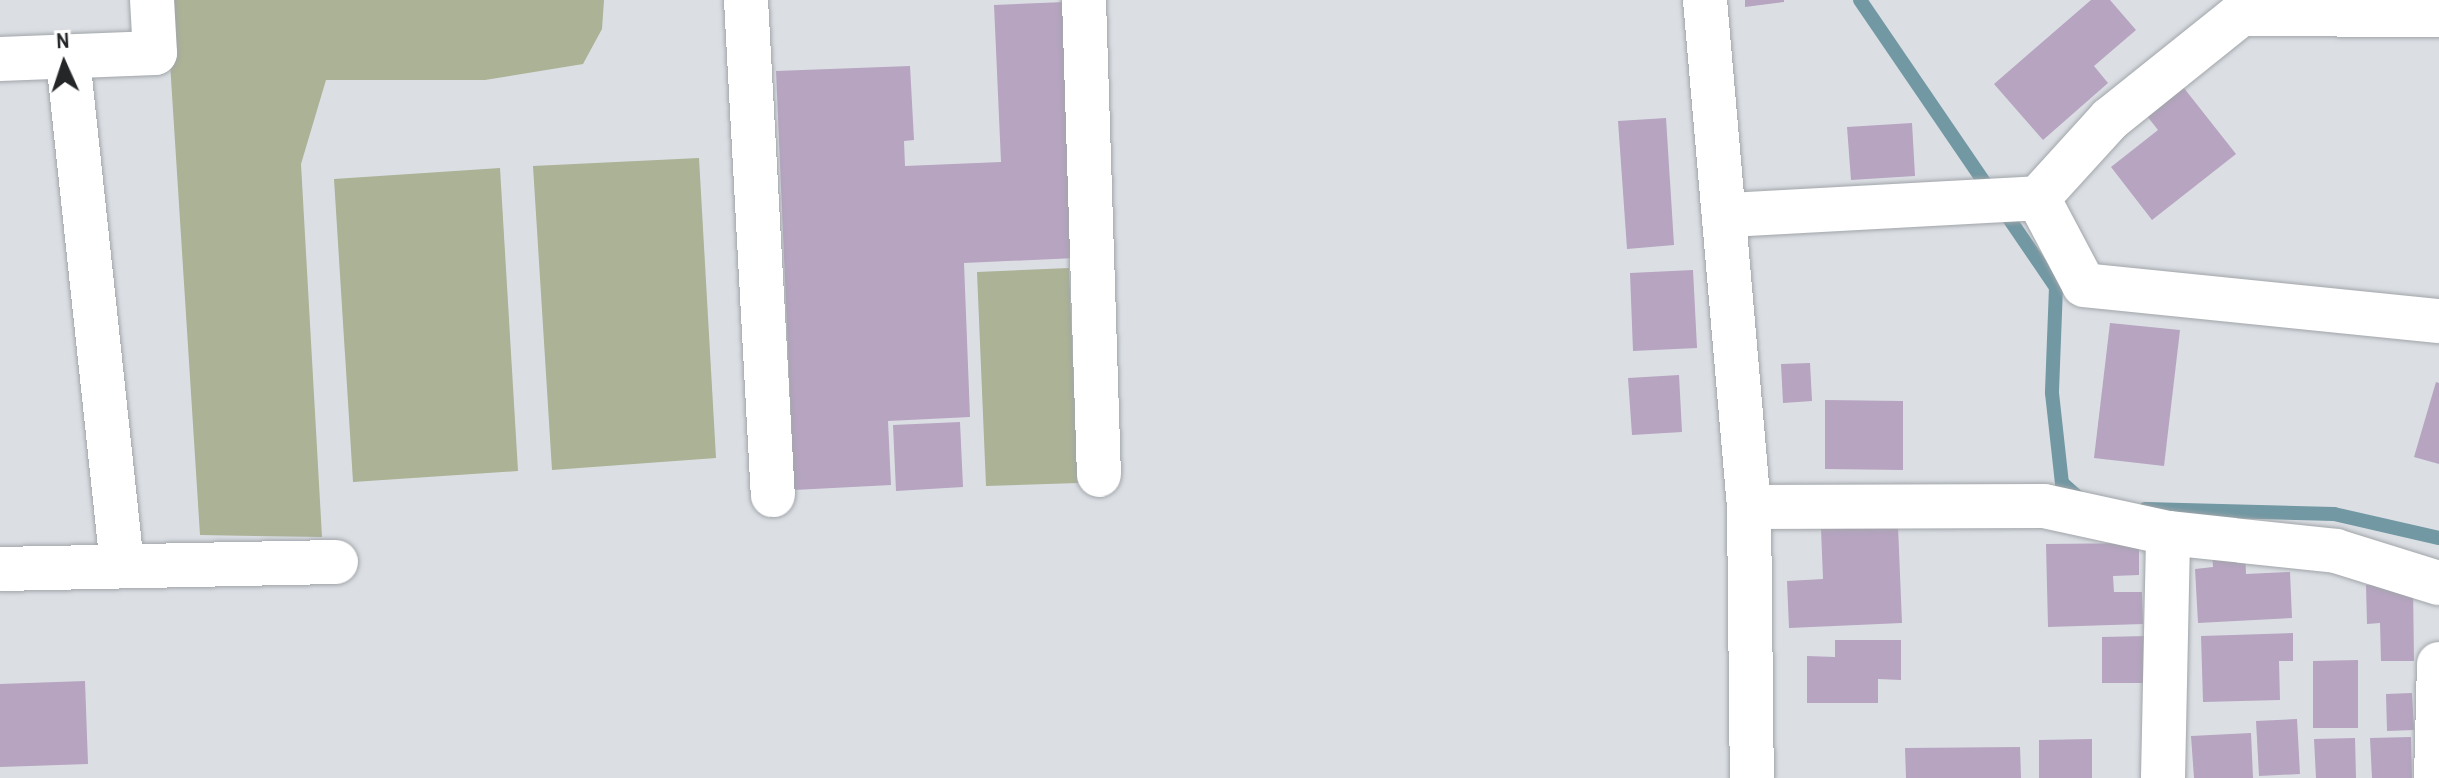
<!DOCTYPE html>
<html>
<head>
<meta charset="utf-8">
<style>
	body { margin:0 }
	#map { position:relative; width:2439px; height:778px; overflow:hidden; background:#dbdfe4; font-family:"Archivo Narrow",sans-serif }
	div>[style] { position:absolute }
	[style*='--x'] { left:calc(var(--x)*1px); top:calc(var(--y)*1px); width:calc(var(--w)*1px); rotate:calc(var(--a)*1deg) }
	.green>* { inset:0; background:#abb296 }
	.stream>* { height:14px; margin:-7px; padding:0 7px; transform-origin:7px; border-radius:7px; background:#7298a3 }
	.building>* { inset:0; background:#b6a4c0 }
	.roads { filter:drop-shadow(0 0 2px #a1a5a9) drop-shadow(0 0 2px #a1a5a9) }
	.minor>* { height:44px; margin:-22px; padding:0 22px; transform-origin:22px; border-radius:22px; background:#fff }
	span { translate:-50% -50%; white-space:nowrap; text-align:center; line-height:1.15; -webkit-text-stroke:6px #fff; paint-order:stroke }
	.north { position:absolute; left:24px; top:24px; width:80px; height:80px; -webkit-text-stroke:6px #fff; paint-order:stroke; rotate:357deg; font-size:22px; font-weight:700; line-height:32px; text-align:center; color:#242628 }
	.north::after { content:''; display:block; margin:auto; width:28px; height:36px; background:#242628; clip-path:polygon(50% 0,100% 100%,50% 72%,0 100%) }
</style>
</head>
<body>
<div id="map">
	<div class="green">
		<div style="clip-path:polygon(166px 0,604px 0,602px 29px,583px 64px,485px 80px,326px 80px,301px 164px,322px 537px,200px 535px)"></div>
		<div style="clip-path:polygon(699px 158px,716px 458px,552px 470px,533px 166px)"></div>
		<div style="clip-path:polygon(500px 168px,518px 471px,353px 482px,334px 179px)"></div>
		<div style="clip-path:polygon(1069px 268px,1078px 483px,986px 486px,977px 272px)"></div>
	</div>
	<div class="stream">
		<div style="--x:1860;--y:0;--w:348;--a:55.7"></div>
		<div style="--x:2056;--y:287;--w:106;--a:92.2"></div>
		<div style="--x:2052;--y:393;--w:91;--a:83.7"></div>
		<div style="--x:2062;--y:483;--w:27;--a:42"></div>
		<div style="--x:2145;--y:509;--w:189;--a:1.5"></div>
		<div style="--x:2334;--y:514;--w:108;--a:12.9"></div>
	</div>
	<div class="building">
		<div style="clip-path:polygon(1745px 0,1784px 0,1784px 2px,1745px 7px)"></div>
		<div style="clip-path:polygon(2091px 0,2110px 0,2136px 30px,2094px 66px,2108px 83px,2043px 140px,1994px 84px)"></div>
		<div style="clip-path:polygon(1065px 2px,1076px 258px,964px 263px,970px 417px,888px 421px,891px 485px,794px 490px,776px 71px,910px 66px,914px 140px,904px 141px,905px 166px,1001px 162px,994px 5px)"></div>
		<div style="clip-path:polygon(2180px 83px,2236px 154px,2152px 220px,2111px 167px,2158px 130px,2143px 111px)"></div>
		<div style="clip-path:polygon(1666px 118px,1674px 245px,1627px 249px,1618px 121px)"></div>
		<div style="clip-path:polygon(1912px 123px,1915px 176px,1851px 180px,1847px 127px)"></div>
		<div style="clip-path:polygon(1693px 270px,1697px 348px,1633px 351px,1630px 273px)"></div>
		<div style="clip-path:polygon(2110px 323px,2180px 330px,2164px 466px,2094px 458px)"></div>
		<div style="clip-path:polygon(1810px 363px,1812px 401px,1783px 403px,1781px 364px)"></div>
		<div style="clip-path:polygon(1679px 375px,1682px 432px,1632px 435px,1628px 378px)"></div>
		<div style="clip-path:polygon(2436px 382px,2439px 383px,2439px 464px,2414px 457px)"></div>
		<div style="clip-path:polygon(1825px 400px,1903px 401px,1903px 470px,1825px 469px)"></div>
		<div style="clip-path:polygon(960px 422px,963px 487px,896px 491px,893px 425px)"></div>
		<div style="clip-path:polygon(1898px 526px,1902px 623px,1789px 628px,1787px 581px,1823px 579px,1821px 529px)"></div>
		<div style="clip-path:polygon(2139px 543px,2139px 575px,2113px 576px,2114px 592px,2142px 592px,2143px 624px,2048px 627px,2046px 544px)"></div>
		<div style="clip-path:polygon(2245px 550px,2246px 574px,2290px 572px,2292px 618px,2198px 623px,2195px 569px,2213px 567px,2212px 552px)"></div>
		<div style="clip-path:polygon(2366px 585px,2413px 585px,2414px 661px,2381px 661px,2380px 623px,2367px 624px)"></div>
		<div style="clip-path:polygon(2293px 633px,2293px 661px,2279px 661px,2280px 700px,2203px 702px,2201px 636px)"></div>
		<div style="clip-path:polygon(2148px 636px,2150px 683px,2102px 683px,2102px 637px)"></div>
		<div style="clip-path:polygon(1835px 640px,1901px 640px,1901px 680px,1878px 679px,1878px 703px,1807px 703px,1807px 656px,1835px 657px)"></div>
		<div style="clip-path:polygon(2358px 660px,2358px 728px,2313px 728px,2313px 661px)"></div>
		<div style="clip-path:polygon(85px 681px,88px 764px,0 767px,0 684px)"></div>
		<div style="clip-path:polygon(2412px 693px,2414px 730px,2387px 731px,2386px 694px)"></div>
		<div style="clip-path:polygon(2297px 719px,2300px 774px,2259px 776px,2256px 721px)"></div>
		<div style="clip-path:polygon(2251px 733px,2253px 778px,2194px 778px,2191px 736px)"></div>
		<div style="clip-path:polygon(2411px 737px,2412px 778px,2372px 778px,2370px 738px)"></div>
		<div style="clip-path:polygon(2355px 738px,2356px 778px,2316px 778px,2314px 739px)"></div>
		<div style="clip-path:polygon(2092px 739px,2092px 778px,2039px 778px,2039px 740px)"></div>
		<div style="clip-path:polygon(2020px 747px,2021px 778px,1906px 778px,1905px 748px)"></div>
	</div>
	<div class="roads">
		<div class="minor">
			<div style="--x:746;--y:0;--w:496;--a:86.9"></div>
			<div style="--x:1084;--y:0;--w:475;--a:88.2"></div>
			<div style="--x:1705;--y:0;--w:509;--a:85.04"></div>
			<div style="--x:1749;--y:507;--w:271;--a:89.4"></div>
			<div style="--x:0;--y:59;--w:155;--a:-2.2"></div>
			<div style="--x:155;--y:53;--w:53;--a:-93.2"></div>
			<div style="--x:68;--y:59;--w:509;--a:83.91"></div>
			<div style="--x:2038;--y:198;--w:98;--a:62.1"></div>
			<div style="--x:2084;--y:285;--w:357;--a:5.8"></div>
			<div style="--x:1728;--y:215;--w:310;--a:-3.1"></div>
			<div style="--x:2038;--y:198;--w:107;--a:-47.7"></div>
			<div style="--x:2110;--y:119;--w:168;--a:-38.7"></div>
			<div style="--x:2241;--y:14;--w:198;--a:0.3"></div>
			<div style="--x:1749;--y:507;--w:295;--a:-0.2"></div>
			<div style="--x:2044;--y:506;--w:127;--a:12.3"></div>
			<div style="--x:2168;--y:533;--w:169;--a:6.1"></div>
			<div style="--x:2336;--y:551;--w:108;--a:17.3"></div>
			<div style="--x:0;--y:569;--w:336;--a:-1.2"></div>
			<div style="--x:2163;--y:778;--w:245;--a:-88.8"></div>
			<div style="--x:2436;--y:778;--w:114;--a:-88.5"></div>
		</div>
	</div>
	<div class="north">N</div>
</div>
</body>
</html>
